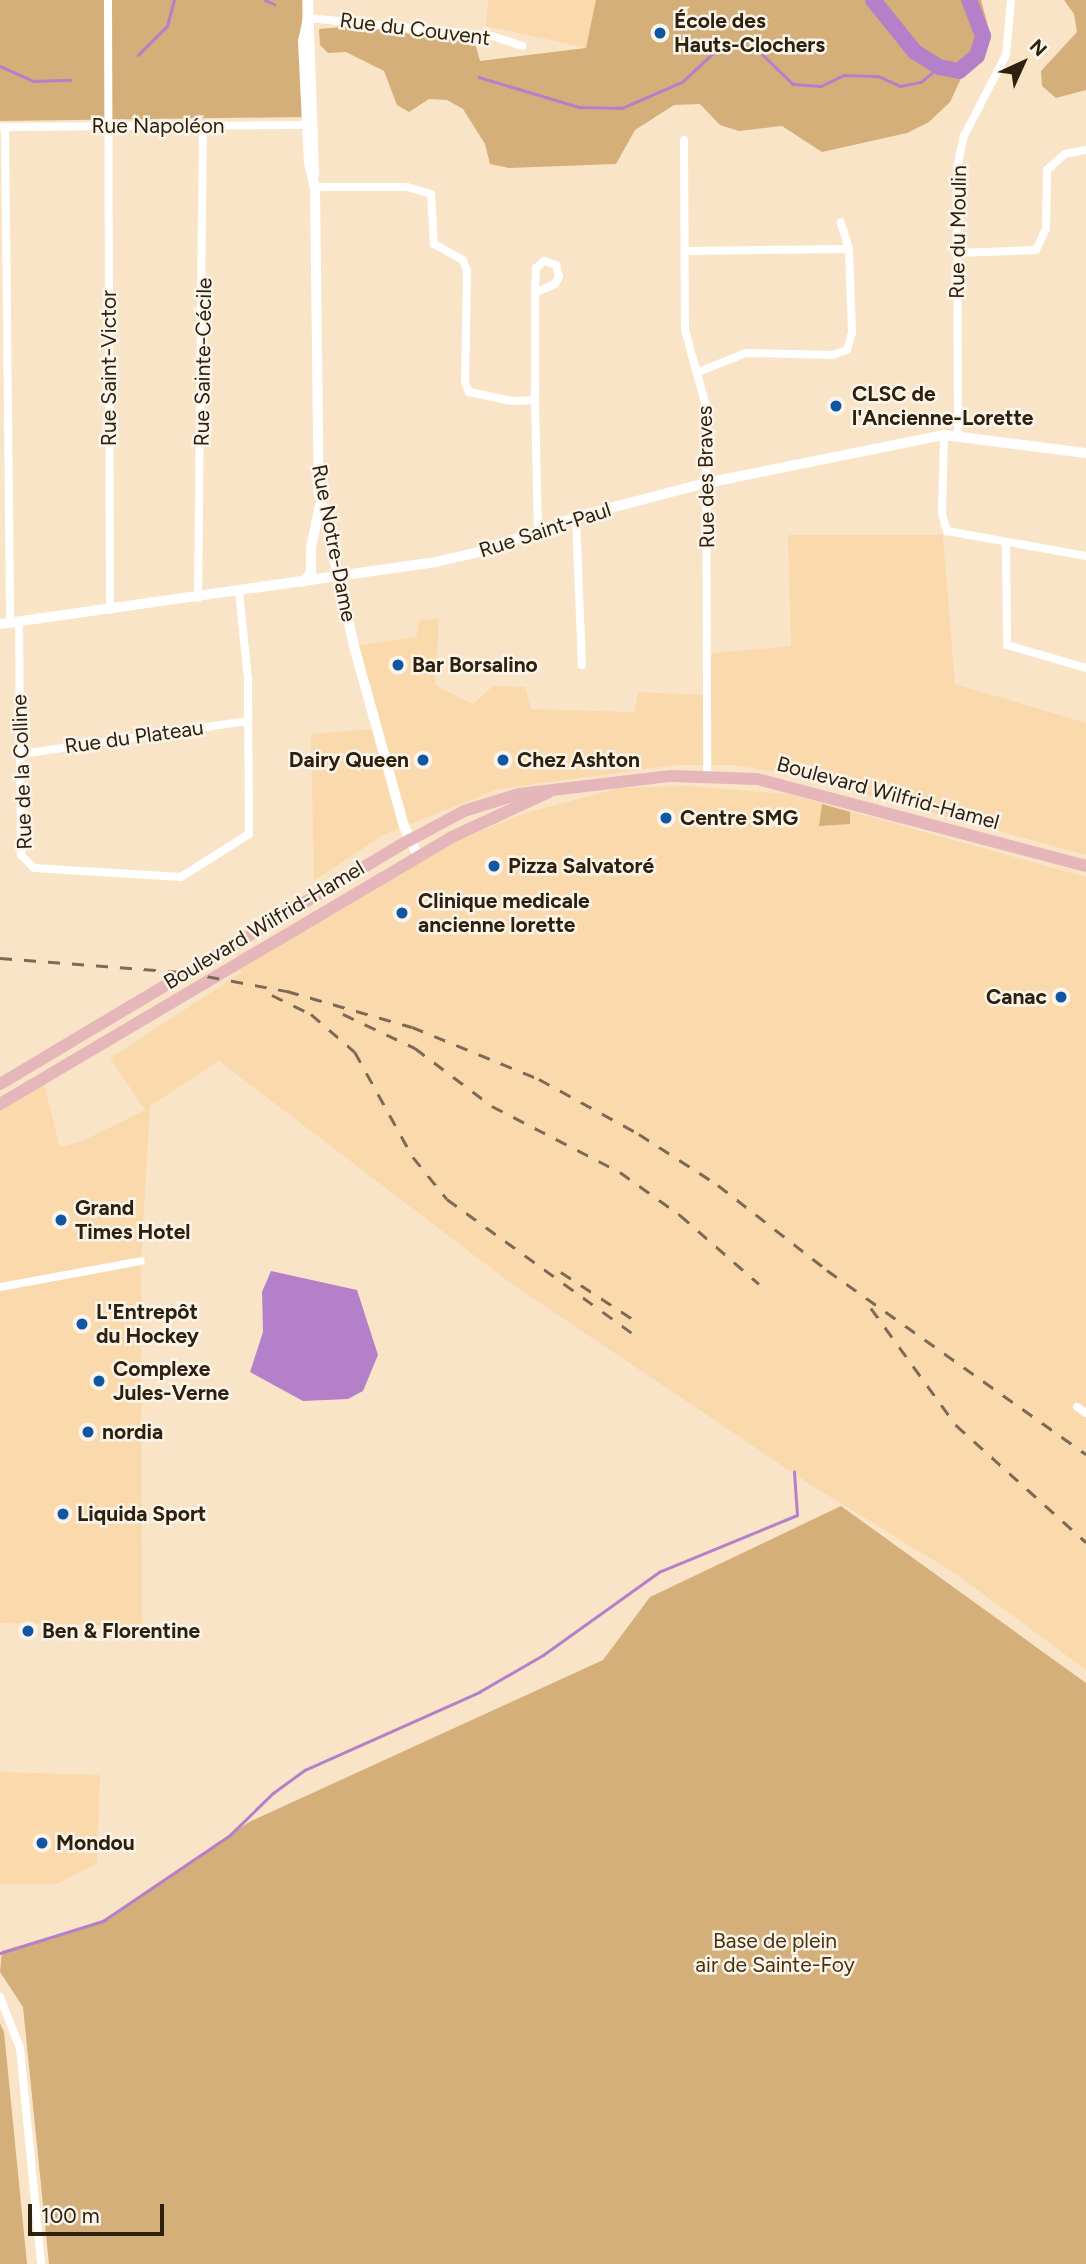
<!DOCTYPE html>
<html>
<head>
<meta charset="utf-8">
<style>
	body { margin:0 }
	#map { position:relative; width:1086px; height:2264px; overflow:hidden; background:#fae4c7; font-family:Figtree,sans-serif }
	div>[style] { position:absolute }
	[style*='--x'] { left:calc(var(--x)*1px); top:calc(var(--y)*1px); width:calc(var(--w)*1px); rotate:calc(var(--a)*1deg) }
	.built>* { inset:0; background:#fadaad }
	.green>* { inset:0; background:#d4af79 }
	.water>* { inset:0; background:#b480ca }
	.stream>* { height:2.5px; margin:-1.25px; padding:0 1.25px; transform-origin:1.25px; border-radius:1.25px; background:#b480ca }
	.river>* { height:16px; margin:-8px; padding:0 8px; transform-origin:8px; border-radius:8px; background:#b480ca }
	.street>* { height:8px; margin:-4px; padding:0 4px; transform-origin:4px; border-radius:4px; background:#fff }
	.secondary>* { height:10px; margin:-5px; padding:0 5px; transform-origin:5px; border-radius:5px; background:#fff }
	.primary>* { height:12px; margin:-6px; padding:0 6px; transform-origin:6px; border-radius:6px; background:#e6b7ba }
	.rail>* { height:2.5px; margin-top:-1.25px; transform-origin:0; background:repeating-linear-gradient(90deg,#7c6b54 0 12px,transparent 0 24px) }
	.dots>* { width:19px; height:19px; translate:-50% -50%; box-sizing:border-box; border:4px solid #fbf4ea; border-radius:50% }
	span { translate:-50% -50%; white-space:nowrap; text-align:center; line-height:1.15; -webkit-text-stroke:5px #fbf4ea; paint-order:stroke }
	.poi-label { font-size:21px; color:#2d200c; font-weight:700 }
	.left { translate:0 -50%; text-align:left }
	.right { translate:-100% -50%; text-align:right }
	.street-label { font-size:21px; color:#2d200c }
	.park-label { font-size:21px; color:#47300b }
	.north { position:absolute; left:988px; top:28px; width:70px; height:70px; -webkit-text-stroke:5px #fbf4ea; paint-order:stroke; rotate:45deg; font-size:19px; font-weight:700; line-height:28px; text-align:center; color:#2d200c }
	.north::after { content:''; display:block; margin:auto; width:24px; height:32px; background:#2d200c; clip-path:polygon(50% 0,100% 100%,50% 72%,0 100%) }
	.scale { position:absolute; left:28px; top:2204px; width:136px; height:32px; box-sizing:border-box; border:4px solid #2d200c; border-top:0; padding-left:9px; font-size:21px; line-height:24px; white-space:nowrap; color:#2d200c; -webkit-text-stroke:5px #fbf4ea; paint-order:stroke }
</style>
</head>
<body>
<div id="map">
	<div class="built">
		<div style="clip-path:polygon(488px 0,801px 0,587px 48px,486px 26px)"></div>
		<div style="clip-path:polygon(788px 535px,943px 535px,955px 684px,1086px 723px,1086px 855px,792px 775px,734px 765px,676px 765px,498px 789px,383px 835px,314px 881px,311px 734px,374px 729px,354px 646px,416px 637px,420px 620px,439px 619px,435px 685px,473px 704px,493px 686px,525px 687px,531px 709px,634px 712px,638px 692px,703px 695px,704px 654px,791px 646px)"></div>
		<div style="clip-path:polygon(686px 786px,788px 794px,1086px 877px,1086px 1670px,956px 1574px,817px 1489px,513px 1285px,219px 1061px,150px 1106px,141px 1261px,142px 1626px,0 1623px,0 1104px,43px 1080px,60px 1147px,80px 1142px,145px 1110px,110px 1058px,241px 973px,238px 955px,463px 838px,529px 812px,620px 788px)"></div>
		<div style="clip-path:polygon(0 1772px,100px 1775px,97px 1863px,57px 1884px,0 1884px)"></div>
	</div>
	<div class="green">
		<div style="clip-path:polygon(0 0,302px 0,303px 117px,0 121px)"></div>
		<div style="clip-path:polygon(596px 0,981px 0,991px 37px,965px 70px,950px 102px,929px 122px,907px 133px,822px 152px,782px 126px,739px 131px,720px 125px,700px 104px,674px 105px,635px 130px,616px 164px,509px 168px,490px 164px,485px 144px,463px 109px,447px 100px,429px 99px,409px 112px,397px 105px,384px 71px,346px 52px,328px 53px,320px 45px,319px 29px,354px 26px,475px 43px,480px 61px,586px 48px)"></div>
		<div style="clip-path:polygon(1064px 0,1086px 0,1086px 90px,1056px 98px,1042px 86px,1041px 71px,1077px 32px,1074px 14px)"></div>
		<div style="clip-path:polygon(822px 804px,850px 812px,850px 824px,819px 826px)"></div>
		<div style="clip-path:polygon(841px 1506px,1086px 1683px,1086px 2264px,49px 2264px,23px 2007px,0 1972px,2px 1951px,100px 1922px,249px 1822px,603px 1660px,650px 1597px)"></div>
		<div style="clip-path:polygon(0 2023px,4px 2032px,27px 2264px,0 2264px)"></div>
	</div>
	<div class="water">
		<div style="clip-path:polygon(271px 1271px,357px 1290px,378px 1355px,363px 1391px,348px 1399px,303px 1401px,250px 1372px,263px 1332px,262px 1292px)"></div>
	</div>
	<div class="stream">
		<div style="--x:265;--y:0;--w:10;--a:24"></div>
		<div style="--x:138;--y:55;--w:41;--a:-45"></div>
		<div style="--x:167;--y:26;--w:27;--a:-75"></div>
		<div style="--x:0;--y:66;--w:36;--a:24"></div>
		<div style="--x:33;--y:81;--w:37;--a:-2"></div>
		<div style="--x:479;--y:77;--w:104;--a:16.7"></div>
		<div style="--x:579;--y:107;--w:43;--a:1.3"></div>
		<div style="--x:622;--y:108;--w:65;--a:-23.4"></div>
		<div style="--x:682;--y:82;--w:57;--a:-42.9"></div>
		<div style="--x:724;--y:43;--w:34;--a:10"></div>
		<div style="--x:757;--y:49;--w:50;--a:44.2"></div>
		<div style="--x:793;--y:84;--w:28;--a:4"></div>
		<div style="--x:821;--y:86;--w:25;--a:-26"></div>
		<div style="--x:844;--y:75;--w:34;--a:2"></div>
		<div style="--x:878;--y:76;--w:24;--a:24"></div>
		<div style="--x:900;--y:86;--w:21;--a:-11"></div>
		<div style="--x:921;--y:82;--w:23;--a:-40"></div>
		<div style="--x:0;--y:1953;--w:108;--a:-17.3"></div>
		<div style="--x:103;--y:1921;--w:153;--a:-34.1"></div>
		<div style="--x:230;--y:1835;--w:60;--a:-44.3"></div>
		<div style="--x:273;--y:1793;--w:39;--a:-36"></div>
		<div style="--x:305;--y:1770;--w:191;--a:-24.1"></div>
		<div style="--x:479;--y:1692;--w:74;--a:-30"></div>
		<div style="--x:543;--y:1655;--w:143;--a:-35.6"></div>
		<div style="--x:659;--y:1572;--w:149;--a:-22.4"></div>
		<div style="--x:797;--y:1515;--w:43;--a:-94"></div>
	</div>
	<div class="river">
		<div style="--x:873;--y:0;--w:67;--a:51.1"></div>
		<div style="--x:915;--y:52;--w:28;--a:32"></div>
		<div style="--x:939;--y:67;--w:20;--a:11"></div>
		<div style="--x:959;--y:71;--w:23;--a:-40"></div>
		<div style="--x:977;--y:56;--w:21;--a:-73"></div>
		<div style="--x:983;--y:36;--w:39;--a:-111"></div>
	</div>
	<div class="street">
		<div style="--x:108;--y:0;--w:610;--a:89.81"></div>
		<div style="--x:308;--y:18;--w:185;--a:5.6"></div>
		<div style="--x:492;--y:36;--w:32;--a:18"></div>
		<div style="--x:0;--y:127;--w:312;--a:-0.4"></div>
		<div style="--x:5;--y:127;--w:495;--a:89.4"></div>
		<div style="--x:684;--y:140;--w:190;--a:89.7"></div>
		<div style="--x:685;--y:330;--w:79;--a:74.6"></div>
		<div style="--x:706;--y:406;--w:369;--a:89.8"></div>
		<div style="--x:315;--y:187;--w:92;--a:0"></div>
		<div style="--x:407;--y:187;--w:25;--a:16"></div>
		<div style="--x:431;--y:194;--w:50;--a:86.6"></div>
		<div style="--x:434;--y:244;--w:33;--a:29"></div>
		<div style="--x:463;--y:260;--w:12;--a:70"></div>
		<div style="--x:467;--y:271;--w:111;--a:91"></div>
		<div style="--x:465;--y:382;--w:11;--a:68"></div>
		<div style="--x:469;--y:392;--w:44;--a:11.8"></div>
		<div style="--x:512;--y:401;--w:23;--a:-2"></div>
		<div style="--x:535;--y:400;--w:129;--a:88.7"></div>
		<div style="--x:686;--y:251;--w:163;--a:-0.7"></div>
		<div style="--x:956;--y:253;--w:80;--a:-2.1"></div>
		<div style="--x:1036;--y:250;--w:23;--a:-65"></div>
		<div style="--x:1046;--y:229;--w:59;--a:-89"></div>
		<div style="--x:1047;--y:170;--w:24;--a:-42"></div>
		<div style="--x:1065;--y:154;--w:21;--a:-11"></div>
		<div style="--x:544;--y:261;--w:13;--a:18"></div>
		<div style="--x:556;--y:265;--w:12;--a:76"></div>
		<div style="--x:559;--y:277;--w:8;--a:120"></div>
		<div style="--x:555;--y:284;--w:22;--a:156"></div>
		<div style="--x:535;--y:293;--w:25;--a:-88"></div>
		<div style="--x:536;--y:268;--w:11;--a:-41"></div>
		<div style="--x:698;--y:372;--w:52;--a:-21.6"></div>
		<div style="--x:746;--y:353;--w:86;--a:1.3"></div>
		<div style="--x:832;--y:355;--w:16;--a:-18"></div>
		<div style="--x:847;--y:350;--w:19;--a:-74"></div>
		<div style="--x:852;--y:332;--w:83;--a:-92.1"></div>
		<div style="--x:849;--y:249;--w:28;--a:-107"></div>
		<div style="--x:535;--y:400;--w:107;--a:-90"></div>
		<div style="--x:958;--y:434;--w:266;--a:-90.2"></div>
		<div style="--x:957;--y:168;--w:33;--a:-78"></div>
		<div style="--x:964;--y:136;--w:91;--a:-62.6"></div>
		<div style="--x:1006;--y:55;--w:55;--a:-84.8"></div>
		<div style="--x:944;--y:435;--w:79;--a:91.5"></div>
		<div style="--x:942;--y:514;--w:18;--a:74"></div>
		<div style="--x:947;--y:531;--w:141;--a:10.2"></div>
		<div style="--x:576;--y:517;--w:148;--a:87.7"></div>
		<div style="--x:1006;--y:544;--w:101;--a:89.4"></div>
		<div style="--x:1007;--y:645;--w:82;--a:16.2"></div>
		<div style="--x:198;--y:598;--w:472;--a:-89.4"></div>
		<div style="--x:19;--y:622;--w:233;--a:89.5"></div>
		<div style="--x:21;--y:855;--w:18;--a:45"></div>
		<div style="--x:34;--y:868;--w:147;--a:3.5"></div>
		<div style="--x:181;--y:877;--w:80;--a:-32.3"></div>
		<div style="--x:249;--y:834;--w:155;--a:-90.4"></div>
		<div style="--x:248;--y:679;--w:87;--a:-95.9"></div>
		<div style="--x:21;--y:754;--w:228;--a:-8.3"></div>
		<div style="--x:0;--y:1287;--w:143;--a:-10.4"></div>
		<div style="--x:1077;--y:1407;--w:11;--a:34"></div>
		<div style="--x:0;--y:1997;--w:55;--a:68.6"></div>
		<div style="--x:20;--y:2048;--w:217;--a:84.4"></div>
	</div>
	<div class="secondary">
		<div style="--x:308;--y:0;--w:175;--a:88"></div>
		<div style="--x:308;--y:18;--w:24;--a:102"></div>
		<div style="--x:303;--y:41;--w:121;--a:87.2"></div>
		<div style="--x:309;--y:162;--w:26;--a:77"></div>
		<div style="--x:315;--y:187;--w:306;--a:89.3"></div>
		<div style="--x:319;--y:493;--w:157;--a:77.1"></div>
		<div style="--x:354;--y:646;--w:187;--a:74.5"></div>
		<div style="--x:404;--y:826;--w:33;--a:65"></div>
		<div style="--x:303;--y:582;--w:12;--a:-48"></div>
		<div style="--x:311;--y:573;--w:25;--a:-90"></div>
		<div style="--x:311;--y:548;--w:44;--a:-78.2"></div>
		<div style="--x:0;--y:624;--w:435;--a:-8.1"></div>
		<div style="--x:431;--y:563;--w:49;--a:-12.9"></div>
		<div style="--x:479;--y:552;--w:103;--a:-19.8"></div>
		<div style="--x:576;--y:517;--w:134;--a:-14.7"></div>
		<div style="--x:706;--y:483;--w:243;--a:-11.4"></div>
		<div style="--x:944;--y:435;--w:143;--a:7.2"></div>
	</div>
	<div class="primary">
		<div style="--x:0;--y:1084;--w:477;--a:-30.8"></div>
		<div style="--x:410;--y:840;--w:61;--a:-28.2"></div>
		<div style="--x:464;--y:811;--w:58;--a:-17.2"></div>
		<div style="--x:519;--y:794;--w:153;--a:-6.8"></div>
		<div style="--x:671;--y:776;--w:86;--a:2"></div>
		<div style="--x:757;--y:779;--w:340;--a:14.8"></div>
		<div style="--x:0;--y:1104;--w:525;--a:-30.57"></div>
		<div style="--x:452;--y:837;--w:107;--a:-24.9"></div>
	</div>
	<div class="rail">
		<div style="--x:0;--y:958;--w:185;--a:4.4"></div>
		<div style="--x:184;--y:972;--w:105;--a:10.5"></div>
		<div style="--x:287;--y:991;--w:130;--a:16.1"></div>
		<div style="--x:412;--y:1027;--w:137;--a:22.3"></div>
		<div style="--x:539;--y:1079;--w:114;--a:28.8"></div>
		<div style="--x:639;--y:1134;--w:94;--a:32.8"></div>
		<div style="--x:718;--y:1185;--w:138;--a:37.9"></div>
		<div style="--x:827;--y:1270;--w:318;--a:35.4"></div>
		<div style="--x:272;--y:995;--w:43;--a:26"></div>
		<div style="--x:311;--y:1014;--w:58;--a:40.8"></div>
		<div style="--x:355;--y:1052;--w:120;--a:61.1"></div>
		<div style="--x:413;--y:1157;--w:54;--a:51"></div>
		<div style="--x:447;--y:1199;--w:228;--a:35.9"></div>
		<div style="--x:343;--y:1014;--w:80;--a:25.3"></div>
		<div style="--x:415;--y:1048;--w:96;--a:37"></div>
		<div style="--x:492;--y:1106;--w:144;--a:27.3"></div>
		<div style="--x:620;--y:1172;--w:74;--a:35.6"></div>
		<div style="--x:680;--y:1215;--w:105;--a:41.1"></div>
		<div style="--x:561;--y:1272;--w:93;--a:33.2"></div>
		<div style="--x:871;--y:1308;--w:145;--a:54"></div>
		<div style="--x:956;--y:1425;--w:175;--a:42"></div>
	</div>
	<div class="dots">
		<div style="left:660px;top:33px;background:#0f56a5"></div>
		<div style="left:836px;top:406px;background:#0f56a5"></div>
		<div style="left:398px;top:665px;background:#0f56a5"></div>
		<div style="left:423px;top:760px;background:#0f56a5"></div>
		<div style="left:503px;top:760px;background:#0f56a5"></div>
		<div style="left:666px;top:818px;background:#0f56a5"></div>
		<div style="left:494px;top:866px;background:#0f56a5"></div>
		<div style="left:402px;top:913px;background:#0f56a5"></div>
		<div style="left:1061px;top:997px;background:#0f56a5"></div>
		<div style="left:61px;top:1220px;background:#0f56a5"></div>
		<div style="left:82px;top:1324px;background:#0f56a5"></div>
		<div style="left:99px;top:1381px;background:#0f56a5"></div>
		<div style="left:88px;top:1432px;background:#0f56a5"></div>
		<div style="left:63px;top:1514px;background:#0f56a5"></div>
		<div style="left:28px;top:1631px;background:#0f56a5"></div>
		<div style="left:42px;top:1843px;background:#0f56a5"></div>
	</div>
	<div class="poi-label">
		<span class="left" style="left:674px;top:33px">École des<br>Hauts-Clochers</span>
		<span class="left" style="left:852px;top:406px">CLSC de<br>l'Ancienne-Lorette</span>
		<span class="left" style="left:412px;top:665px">Bar Borsalino</span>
		<span class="right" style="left:409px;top:760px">Dairy Queen</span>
		<span class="left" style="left:517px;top:760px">Chez Ashton</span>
		<span class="left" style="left:680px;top:818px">Centre SMG</span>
		<span class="left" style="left:508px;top:866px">Pizza Salvatoré</span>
		<span class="left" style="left:418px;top:913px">Clinique medicale<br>ancienne lorette</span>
		<span class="right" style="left:1047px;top:997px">Canac</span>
		<span class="left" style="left:75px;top:1220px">Grand<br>Times Hotel</span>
		<span class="left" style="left:96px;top:1324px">L'Entrepôt<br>du Hockey</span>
		<span class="left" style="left:113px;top:1381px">Complexe<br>Jules-Verne</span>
		<span class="left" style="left:102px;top:1432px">nordia</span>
		<span class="left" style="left:77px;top:1514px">Liquida Sport</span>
		<span class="left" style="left:42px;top:1631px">Ben &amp; Florentine</span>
		<span class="left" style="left:56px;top:1843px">Mondou</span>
	</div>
	<div class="street-label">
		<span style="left:415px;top:29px;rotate:7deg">Rue du Couvent</span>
		<span style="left:158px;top:126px">Rue Napoléon</span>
		<span style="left:958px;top:232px;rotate:-89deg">Rue du Moulin</span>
		<span style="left:203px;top:362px;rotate:-89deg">Rue Sainte-Cécile</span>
		<span style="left:109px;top:368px;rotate:-90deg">Rue Saint-Victor</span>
		<span style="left:706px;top:477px;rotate:-91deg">Rue des Braves</span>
		<span style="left:545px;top:530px;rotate:-18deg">Rue Saint-Paul</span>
		<span style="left:334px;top:543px;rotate:79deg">Rue Notre-Dame</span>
		<span style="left:134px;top:737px;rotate:-8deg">Rue du Plateau</span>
		<span style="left:22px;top:772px;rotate:-92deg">Rue de la Colline</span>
		<span style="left:888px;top:793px;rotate:15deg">Boulevard Wilfrid-Hamel</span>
		<span style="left:264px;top:925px;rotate:-31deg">Boulevard Wilfrid-Hamel</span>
	</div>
	<div class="park-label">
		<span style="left:775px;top:1953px">Base de plein<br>air de Sainte-Foy</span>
	</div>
	<div class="north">N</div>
	<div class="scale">100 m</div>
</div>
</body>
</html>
